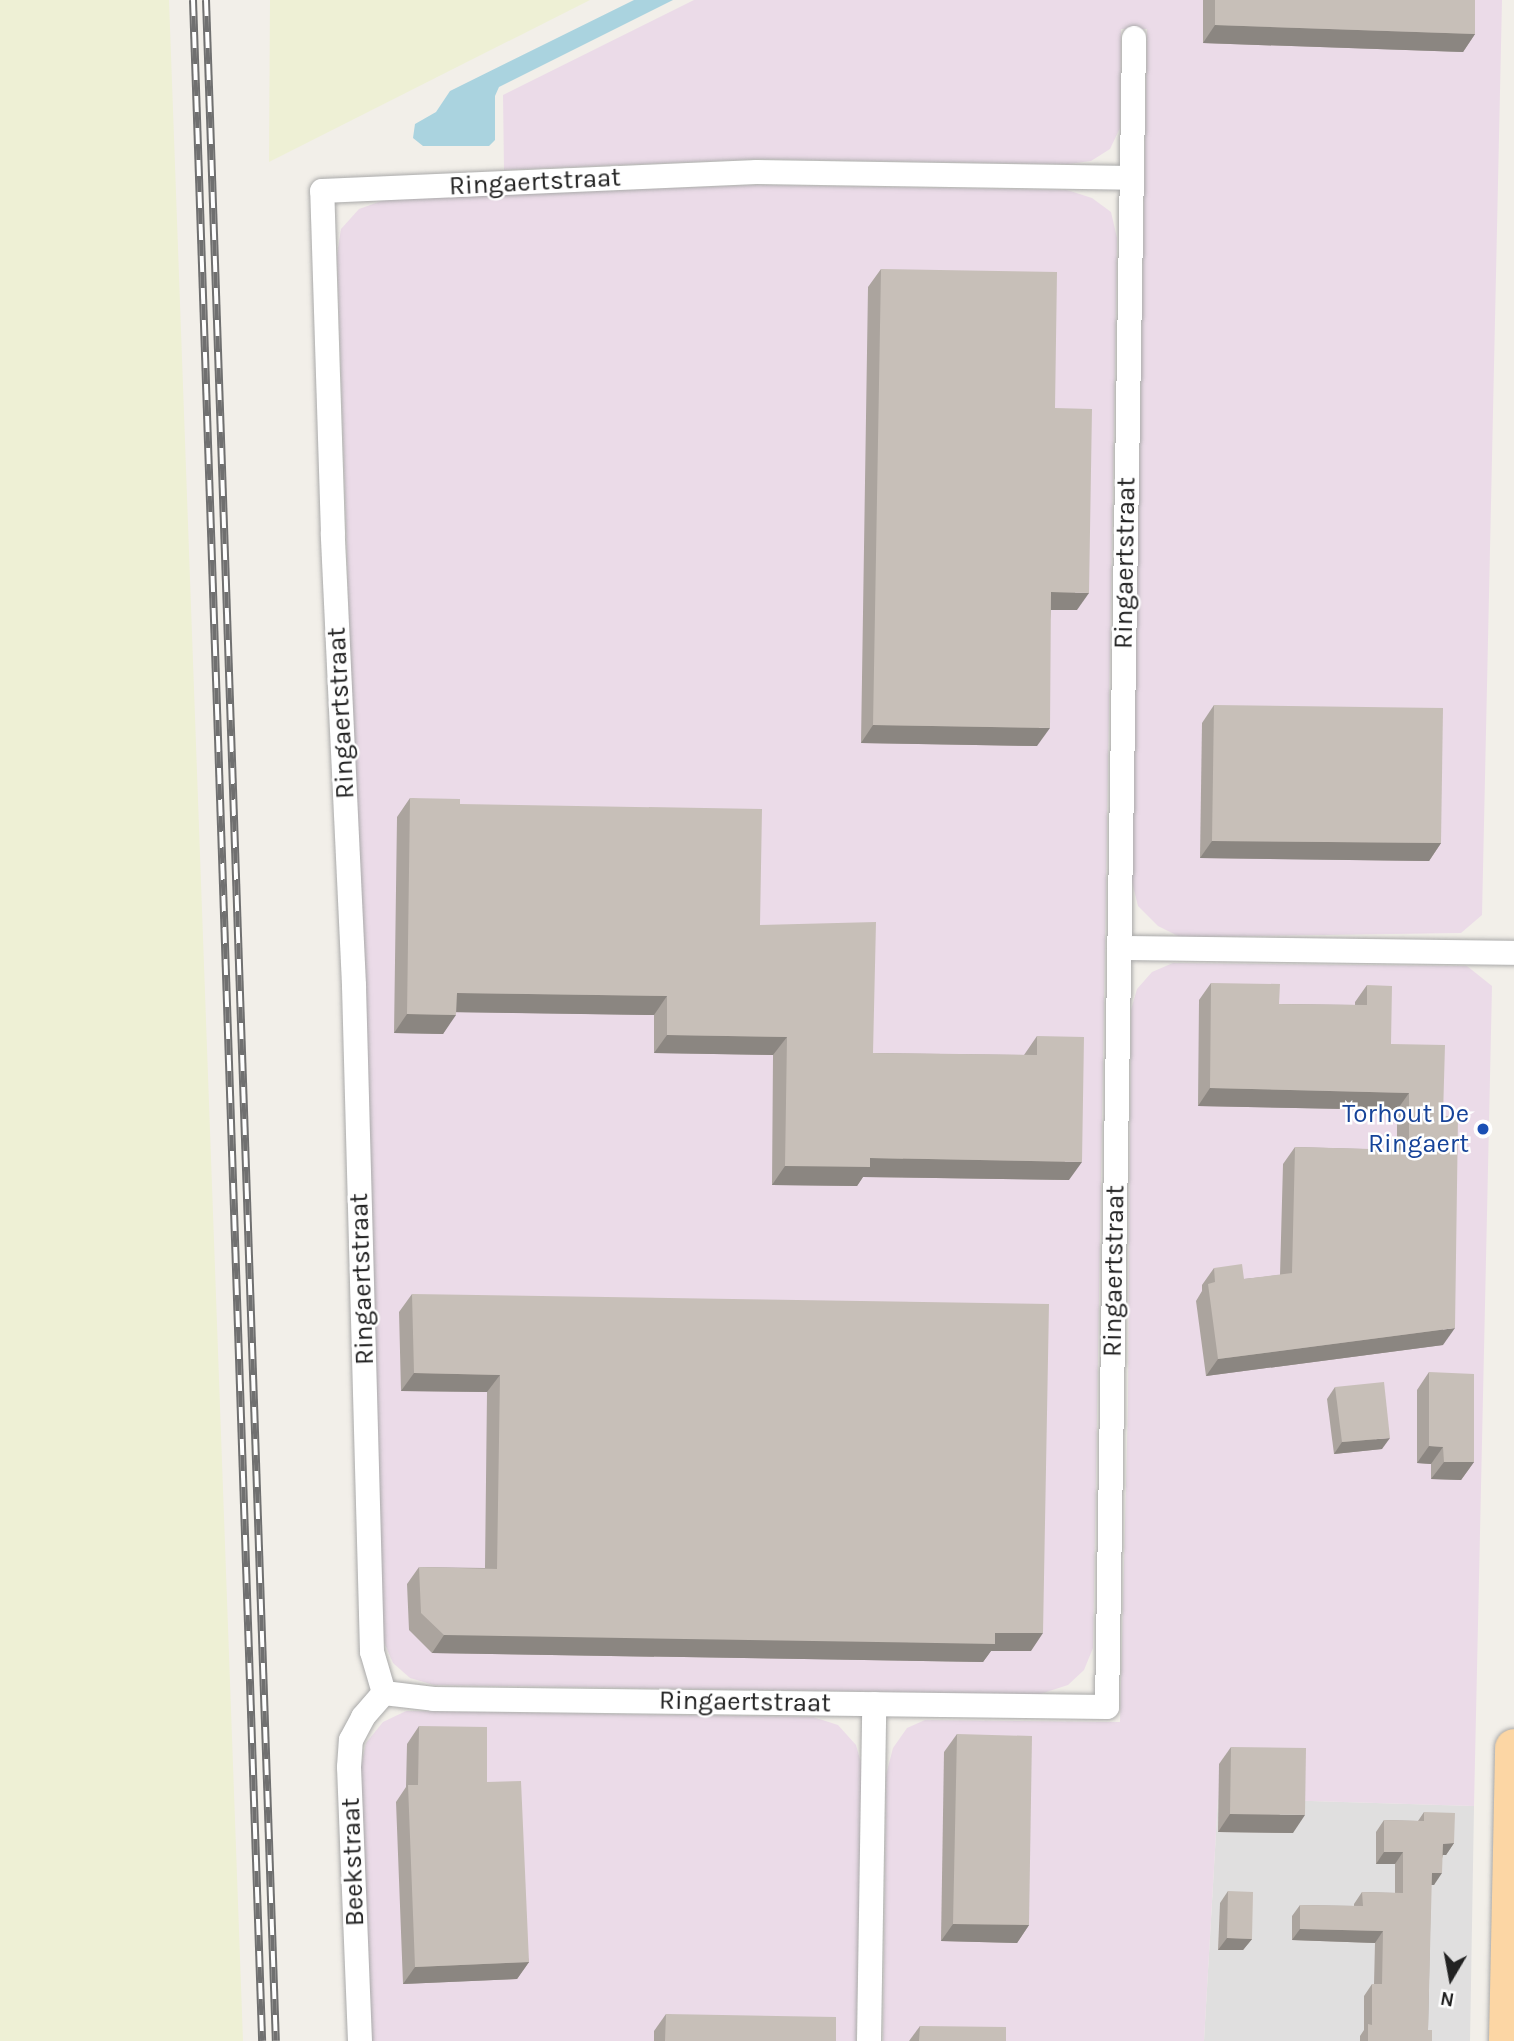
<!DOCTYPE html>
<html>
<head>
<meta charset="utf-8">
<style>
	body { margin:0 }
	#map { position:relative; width:1514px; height:2041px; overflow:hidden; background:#f2efe9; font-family:Karla,sans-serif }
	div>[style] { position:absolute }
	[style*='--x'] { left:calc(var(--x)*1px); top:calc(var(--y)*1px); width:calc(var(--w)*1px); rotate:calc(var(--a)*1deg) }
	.residential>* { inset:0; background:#e0dfdf }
	.industrial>* { inset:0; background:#ebdbe8 }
	.farmland>* { inset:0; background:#eef0d5 }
	.water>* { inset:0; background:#aad3df }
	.roads { filter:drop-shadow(0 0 2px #a9a9a9) drop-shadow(0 0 2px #a9a9a9) }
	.street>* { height:24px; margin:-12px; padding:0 12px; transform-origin:12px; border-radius:12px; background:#fff }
	.primary>* { height:38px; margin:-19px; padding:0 19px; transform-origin:19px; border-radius:19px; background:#fcd6a4 }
	.rail>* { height:8px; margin-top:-4px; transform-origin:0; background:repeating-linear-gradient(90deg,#fff 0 16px,#707070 0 32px); box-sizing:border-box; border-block:2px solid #707070 }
	.wall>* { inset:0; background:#aba49e }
	.shaded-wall>* { inset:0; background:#8b8681 }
	.building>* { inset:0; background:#c7bfb8 }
	.dots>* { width:19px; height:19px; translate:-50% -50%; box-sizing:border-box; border:4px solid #fff; border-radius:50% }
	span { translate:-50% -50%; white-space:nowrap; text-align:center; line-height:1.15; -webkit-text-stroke:5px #fff; paint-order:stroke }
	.street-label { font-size:26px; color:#222 }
	.transit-label { font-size:26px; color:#164399 }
	.right { translate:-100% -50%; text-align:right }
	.north { position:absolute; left:1416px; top:1943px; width:70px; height:70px; -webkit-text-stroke:5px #fff; paint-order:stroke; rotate:190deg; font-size:19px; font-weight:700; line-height:28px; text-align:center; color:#222 }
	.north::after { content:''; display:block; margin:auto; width:24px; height:32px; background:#222; clip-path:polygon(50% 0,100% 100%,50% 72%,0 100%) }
</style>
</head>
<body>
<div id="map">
	<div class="residential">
		<div style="clip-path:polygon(1218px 1798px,1474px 1806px,1470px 2041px,1204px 2041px)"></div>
	</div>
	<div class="industrial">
		<div style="clip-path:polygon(694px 0,1502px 0,1482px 915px,1461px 933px,1180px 937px,1158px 926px,1138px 906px,1132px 882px,1147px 29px,1121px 29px,1120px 128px,1110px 149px,1091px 161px,1069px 164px,758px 159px,504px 170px,503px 95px)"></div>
		<div style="clip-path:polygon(755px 185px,1067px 190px,1092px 198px,1111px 212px,1117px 238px,1093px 1648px,1084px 1670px,1068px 1685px,1040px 1694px,434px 1685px,410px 1678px,393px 1663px,383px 1640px,337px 255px,341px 229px,359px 209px,387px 199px)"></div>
		<div style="clip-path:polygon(1173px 963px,1467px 966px,1492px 986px,1474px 1806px,1218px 1798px,1204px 2041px,883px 2041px,886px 1775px,893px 1748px,907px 1728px,925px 1720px,1120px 1722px,1128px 1404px,1131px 1010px,1137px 989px,1152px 972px)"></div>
		<div style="clip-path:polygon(406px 1711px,813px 1717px,838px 1725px,856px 1745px,862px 1766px,856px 2041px,372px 2041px,361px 1767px,366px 1743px,383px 1722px)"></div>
	</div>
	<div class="farmland">
		<div style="clip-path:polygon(0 0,169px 0,243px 2041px,0 2041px)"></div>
		<div style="clip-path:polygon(270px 0,590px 0,269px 162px)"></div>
	</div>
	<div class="water">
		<div style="clip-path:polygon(634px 0,673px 0,499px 87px,495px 96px,495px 140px,489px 146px,423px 146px,413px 138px,415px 124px,436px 112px,450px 91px)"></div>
	</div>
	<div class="roads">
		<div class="street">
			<div style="--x:1119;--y:948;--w:395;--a:0.7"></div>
			<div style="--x:384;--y:1693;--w:50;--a:6.8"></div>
			<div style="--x:434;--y:1699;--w:673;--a:0.68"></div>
			<div style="--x:1107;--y:1707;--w:1669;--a:-89.07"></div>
			<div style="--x:384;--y:1693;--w:43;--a:-106.3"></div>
			<div style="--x:372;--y:1652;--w:667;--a:-91.55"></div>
			<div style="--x:354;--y:985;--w:451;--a:-92.7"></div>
			<div style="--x:333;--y:534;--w:343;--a:-91.8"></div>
			<div style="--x:322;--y:191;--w:435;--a:-2.5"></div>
			<div style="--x:757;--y:172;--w:374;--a:0.9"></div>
			<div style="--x:360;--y:2041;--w:274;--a:-92.3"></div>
			<div style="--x:349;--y:1767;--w:27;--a:-86"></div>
			<div style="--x:351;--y:1740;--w:26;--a:-62"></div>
			<div style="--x:363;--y:1717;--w:32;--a:-49"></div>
			<div style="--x:869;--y:2041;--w:337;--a:-89.1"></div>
		</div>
		<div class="primary">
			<div style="--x:1508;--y:2041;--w:293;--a:-88.8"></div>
		</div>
	</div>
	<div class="rail">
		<div style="--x:193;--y:0;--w:2042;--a:88.06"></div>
		<div style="--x:206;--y:0;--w:2042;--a:88.04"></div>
	</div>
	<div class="wall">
		<div style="clip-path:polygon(1203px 0,1475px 0,1475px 34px,1463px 52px,1203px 43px)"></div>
		<div style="clip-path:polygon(881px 269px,1055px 408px,1077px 610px,1051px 610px,1037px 746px,861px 743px,868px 287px)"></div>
		<div style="clip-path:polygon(1214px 705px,1441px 843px,1429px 861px,1200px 858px,1202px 723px)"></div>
		<div style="clip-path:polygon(410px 798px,460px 804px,760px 925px,873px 1053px,1024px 1055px,1037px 1036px,1069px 1180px,863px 1177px,857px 1186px,772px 1185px,773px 1055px,654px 1053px,654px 1015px,456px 1012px,443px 1034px,394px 1033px,397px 817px)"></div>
		<div style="clip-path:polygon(1211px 983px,1279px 1004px,1355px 1005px,1355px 1002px,1367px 985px,1391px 1044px,1443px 1116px,1443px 1345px,1206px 1376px,1196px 1301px,1202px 1291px,1202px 1285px,1214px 1268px,1244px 1279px,1280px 1275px,1283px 1164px,1295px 1147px,1397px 1150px,1397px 1110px,1198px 1106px,1199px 1000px)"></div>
		<div style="clip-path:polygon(412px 1294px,1031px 1651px,991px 1651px,983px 1662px,432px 1653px,409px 1630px,407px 1584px,419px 1567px,485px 1568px,487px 1392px,401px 1391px,399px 1312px)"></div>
		<div style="clip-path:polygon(1429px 1372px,1474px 1462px,1461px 1480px,1431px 1479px,1431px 1464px,1417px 1463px,1417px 1390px)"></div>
		<div style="clip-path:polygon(1335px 1387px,1382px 1449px,1334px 1454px,1327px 1399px)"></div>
		<div style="clip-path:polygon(419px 1726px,487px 1782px,529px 1962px,517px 1979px,403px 1984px,396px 1802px,406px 1787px,407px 1744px)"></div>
		<div style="clip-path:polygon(957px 1734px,1029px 1925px,1017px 1943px,941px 1941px,944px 1752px)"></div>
		<div style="clip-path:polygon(1231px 1747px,1293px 1833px,1218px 1832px,1219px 1764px)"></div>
		<div style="clip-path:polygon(1424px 1812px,1454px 1843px,1446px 1855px,1443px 1855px,1434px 1885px,1431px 1885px,1428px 2030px,1432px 2041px,1360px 2041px,1360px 2036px,1364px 2030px,1364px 1996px,1372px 1984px,1374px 1984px,1375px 1943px,1292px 1940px,1292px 1916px,1300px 1905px,1354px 1906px,1354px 1904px,1362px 1892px,1395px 1893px,1395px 1864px,1376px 1864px,1376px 1832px,1384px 1820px,1418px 1821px)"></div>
		<div style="clip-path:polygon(1228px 1891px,1252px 1939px,1243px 1950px,1218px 1950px,1220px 1903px)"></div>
		<div style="clip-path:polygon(666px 2014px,836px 2041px,654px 2041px,654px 2031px)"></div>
		<div style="clip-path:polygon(920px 2026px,1006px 2041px,909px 2041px)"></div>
	</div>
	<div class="shaded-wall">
		<div style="clip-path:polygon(1215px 25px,1475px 34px,1463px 52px,1203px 43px)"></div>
		<div style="clip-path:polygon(1051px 592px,1089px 593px,1077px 610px,1039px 610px)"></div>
		<div style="clip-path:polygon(873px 725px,1050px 728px,1037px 746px,861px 743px)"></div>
		<div style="clip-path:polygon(1212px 841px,1441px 843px,1429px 861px,1200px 858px)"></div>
		<div style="clip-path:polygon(457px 993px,667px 996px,654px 1015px,444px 1012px)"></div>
		<div style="clip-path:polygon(407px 1014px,456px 1015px,443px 1034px,394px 1033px)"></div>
		<div style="clip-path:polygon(667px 1035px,787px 1037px,773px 1055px,654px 1053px)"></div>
		<div style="clip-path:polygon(1210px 1088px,1409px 1093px,1397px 1110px,1198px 1106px)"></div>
		<div style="clip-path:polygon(870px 1158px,1082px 1162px,1069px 1180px,863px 1177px,857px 1186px,772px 1185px,785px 1166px)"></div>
		<div style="clip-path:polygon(1455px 1328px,1443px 1345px,1206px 1376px,1218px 1359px)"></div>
		<div style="clip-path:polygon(414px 1373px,500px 1375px,487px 1392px,401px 1391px)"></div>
		<div style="clip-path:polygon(1390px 1438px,1382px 1449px,1334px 1454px,1342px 1442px)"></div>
		<div style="clip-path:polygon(1429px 1446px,1443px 1447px,1431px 1464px,1417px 1463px)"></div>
		<div style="clip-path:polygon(1444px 1462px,1474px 1462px,1461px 1480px,1431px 1479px)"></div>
		<div style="clip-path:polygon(995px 1633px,1043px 1633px,1031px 1651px,991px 1651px,983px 1662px,432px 1653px,444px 1635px)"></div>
		<div style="clip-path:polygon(1230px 1814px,1305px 1815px,1293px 1833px,1218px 1832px)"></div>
		<div style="clip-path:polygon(1454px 1843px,1446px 1855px,1435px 1855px,1443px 1844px)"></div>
		<div style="clip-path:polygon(1384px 1852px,1403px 1852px,1395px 1864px,1376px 1864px)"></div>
		<div style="clip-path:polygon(1432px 1873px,1442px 1873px,1434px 1885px,1424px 1885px)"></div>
		<div style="clip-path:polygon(953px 1924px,1029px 1925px,1017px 1943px,941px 1941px)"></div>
		<div style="clip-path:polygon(1300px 1929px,1383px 1931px,1375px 1943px,1292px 1940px)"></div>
		<div style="clip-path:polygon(1227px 1938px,1252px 1939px,1243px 1950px,1218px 1950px)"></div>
		<div style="clip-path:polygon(529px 1962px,517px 1979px,403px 1984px,415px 1967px)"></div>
	</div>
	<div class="building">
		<div style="clip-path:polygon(1215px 0,1475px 0,1475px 34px,1215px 25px)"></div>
		<div style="clip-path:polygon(881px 269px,1057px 272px,1055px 408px,1092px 409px,1089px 593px,1051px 592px,1050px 728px,873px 725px)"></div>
		<div style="clip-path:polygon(1214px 705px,1443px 708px,1441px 843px,1212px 841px)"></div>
		<div style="clip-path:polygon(410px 798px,460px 799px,460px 804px,762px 809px,760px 925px,876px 922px,873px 1053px,1037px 1055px,1037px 1036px,1084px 1037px,1082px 1162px,870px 1158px,870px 1167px,785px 1166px,787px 1037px,667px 1035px,667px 996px,457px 993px,456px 1015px,407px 1014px)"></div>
		<div style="clip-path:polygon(1211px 983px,1280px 984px,1279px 1004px,1367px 1005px,1367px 985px,1392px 986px,1391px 1044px,1445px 1045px,1443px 1116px,1458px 1116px,1455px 1328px,1218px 1359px,1208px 1284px,1215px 1282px,1214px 1268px,1242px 1264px,1244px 1279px,1292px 1273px,1295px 1147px,1409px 1150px,1409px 1093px,1210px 1088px)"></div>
		<div style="clip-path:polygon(412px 1294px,1049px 1304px,1043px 1633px,995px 1633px,995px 1644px,444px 1635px,421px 1613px,419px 1567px,497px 1569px,500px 1375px,414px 1373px)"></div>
		<div style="clip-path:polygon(1429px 1372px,1474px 1374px,1474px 1462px,1444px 1462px,1443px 1447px,1429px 1446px)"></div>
		<div style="clip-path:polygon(1384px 1382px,1390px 1438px,1342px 1442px,1335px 1387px)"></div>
		<div style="clip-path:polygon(419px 1726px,487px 1727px,487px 1782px,521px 1781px,529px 1962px,415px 1967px,408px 1785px,418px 1785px)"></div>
		<div style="clip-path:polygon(957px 1734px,1032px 1736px,1029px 1925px,953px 1924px)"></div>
		<div style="clip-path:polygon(1231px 1747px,1306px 1748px,1305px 1815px,1230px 1814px)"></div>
		<div style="clip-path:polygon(1424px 1812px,1455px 1813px,1454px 1843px,1443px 1844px,1442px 1873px,1432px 1873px,1428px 2030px,1432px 2030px,1432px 2041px,1368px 2041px,1368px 2024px,1372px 2025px,1372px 1984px,1382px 1984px,1383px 1931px,1300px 1929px,1300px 1905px,1363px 1906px,1362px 1892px,1403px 1893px,1403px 1852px,1384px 1852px,1384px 1820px,1424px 1821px)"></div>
		<div style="clip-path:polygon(1228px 1891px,1253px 1892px,1252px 1939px,1227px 1938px)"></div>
		<div style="clip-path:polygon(666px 2014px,836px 2017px,836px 2041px,665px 2041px)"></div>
		<div style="clip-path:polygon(920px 2026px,1006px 2027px,1006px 2041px,919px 2041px)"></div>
	</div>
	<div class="dots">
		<div style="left:1483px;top:1129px;background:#1a4fb4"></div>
	</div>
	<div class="street-label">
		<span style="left:535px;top:182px;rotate:-3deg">Ringaertstraat</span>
		<span style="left:1125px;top:563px;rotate:-89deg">Ringaertstraat</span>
		<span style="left:341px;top:713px;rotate:-93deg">Ringaertstraat</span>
		<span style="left:1114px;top:1271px;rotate:-89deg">Ringaertstraat</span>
		<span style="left:362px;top:1279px;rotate:-92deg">Ringaertstraat</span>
		<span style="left:745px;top:1702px;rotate:1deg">Ringaertstraat</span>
		<span style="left:353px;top:1862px;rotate:-92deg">Beekstraat</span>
	</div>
	<div class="transit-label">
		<span class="right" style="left:1469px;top:1129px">Torhout De<br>Ringaert</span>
	</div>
	<div class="north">N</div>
</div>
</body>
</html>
